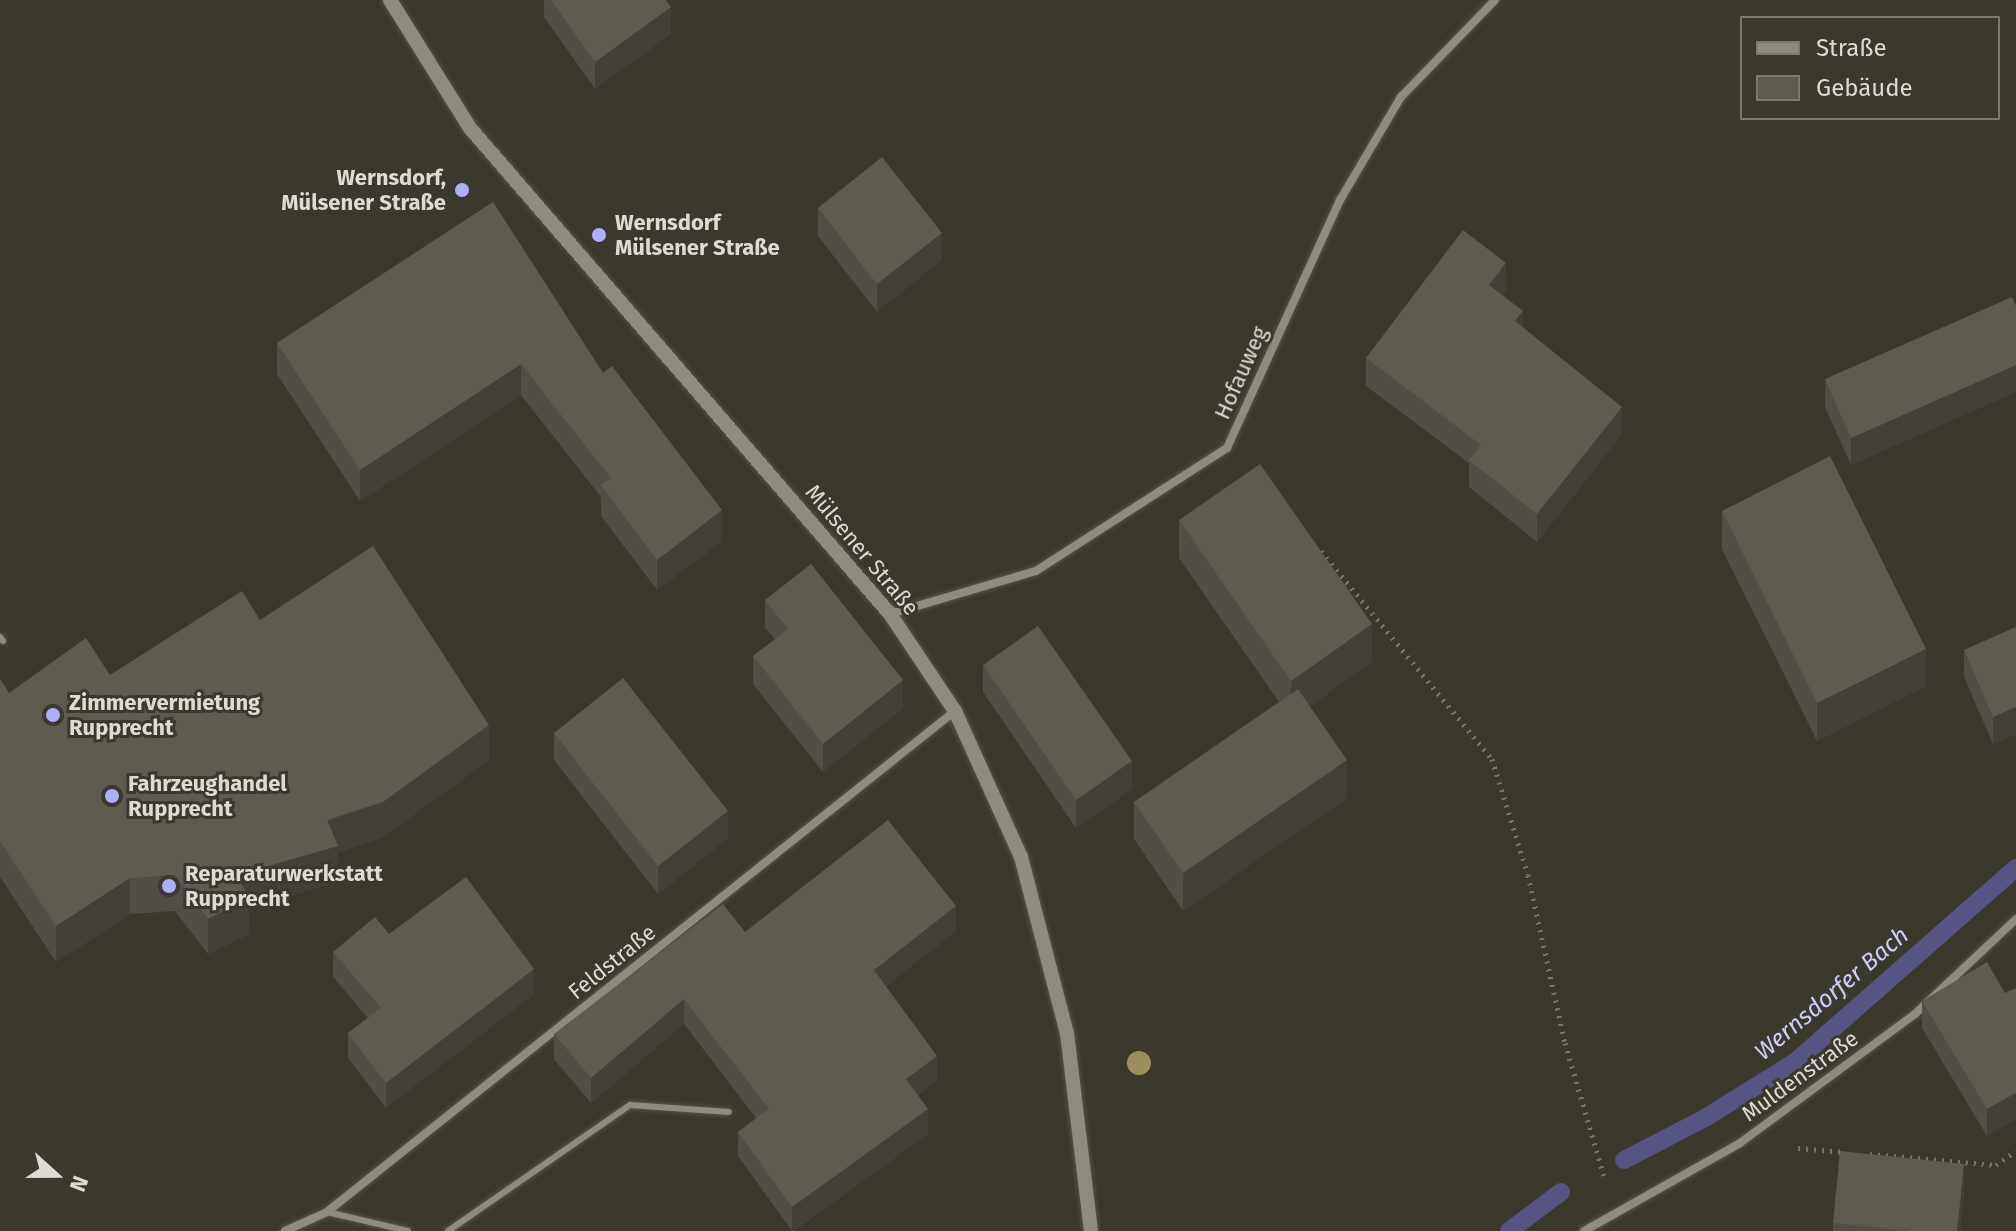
<!DOCTYPE html>
<html>
<head>
<meta charset="utf-8">
<style>
	body { margin:0 }
	#map { position:relative; width:2016px; height:1231px; overflow:hidden; background:#3b382d; font-family:"Fira Sans",sans-serif }
	div>[style] { position:absolute }
	[style*='--x'] { left:calc(var(--x)*1px); top:calc(var(--y)*1px); width:calc(var(--w)*1px); rotate:calc(var(--a)*1deg) }
	.stream>* { height:18px; margin:-9px; padding:0 9px; transform-origin:9px; border-radius:9px; background:#555482 }
	.path>* { height:5px; margin-top:-2.5px; transform-origin:0; background:repeating-linear-gradient(90deg,#77746b 0 2px,transparent 0 8px) }
	.roads { filter:drop-shadow(0 0 2px #56544a) drop-shadow(0 0 2px #56544a) }
	.service>* { height:6px; margin:-3px; padding:0 3px; transform-origin:3px; border-radius:3px; background:#8e8b7f }
	.minor>* { height:8px; margin:-4px; padding:0 4px; transform-origin:4px; border-radius:4px; background:#8e8b7f }
	.tertiary>* { height:14px; margin:-7px; padding:0 7px; transform-origin:7px; border-radius:7px; background:#8e8b7f }
	.trees>* { width:24px; height:24px; margin:-12px; border-radius:50%; background:#9c8f5d }
	.wall>* { inset:0; background:#514e45 }
	.shaded-wall>* { inset:0; background:#424038 }
	.building>* { inset:0; background:#5e5b50 }
	.dots>* { width:22px; height:22px; translate:-50% -50%; box-sizing:border-box; border:4px solid #3b382d; border-radius:50% }
	span { translate:-50% -50%; white-space:nowrap; text-align:center; line-height:1.15; -webkit-text-stroke:6px #3b382d; paint-order:stroke }
	.poi-label { font-size:22px; color:#dddbd4; font-weight:700 }
	.right { translate:-100% -50%; text-align:right }
	.left { translate:0 -50%; text-align:left }
	.street-label { font-size:22px; color:#dddbd4 }
	.water-label { font-size:24px; color:#cdcefc; font-style:italic }
	.legend { position:absolute; left:1740px; top:16px; width:260px; height:104px; box-sizing:border-box; background:#3b382d; border:2px solid #7c7970; margin:0; padding:10px 14px; list-style:none; font-size:24px; color:#dddbd4 }
	.legend li { display:flex; align-items:center; gap:16px; height:40px }
	.legend b { width:40px; border:2px solid #7c7970 }
	.north { position:absolute; left:16px; top:1135px; width:80px; height:80px; -webkit-text-stroke:6px #3b382d; paint-order:stroke; rotate:111deg; font-size:22px; font-weight:700; line-height:32px; text-align:center; color:#dddbd4 }
	.north::after { content:''; display:block; margin:auto; width:28px; height:36px; background:#dddbd4; clip-path:polygon(50% 0,100% 100%,50% 72%,0 100%) }
</style>
</head>
<body>
<div id="map">
	<div class="stream">
		<div style="--x:1624;--y:1160;--w:91;--a:-27.4"></div>
		<div style="--x:1705;--y:1118;--w:106;--a:-31.9"></div>
		<div style="--x:1795;--y:1062;--w:294;--a:-41.3"></div>
		<div style="--x:1509;--y:1231;--w:65;--a:-36.9"></div>
	</div>
	<div class="path">
		<div style="--x:1321;--y:551;--w:269;--a:50.6"></div>
		<div style="--x:1492;--y:759;--w:121;--a:72.8"></div>
		<div style="--x:1528;--y:875;--w:172;--a:77.6"></div>
		<div style="--x:1565;--y:1043;--w:139;--a:73.7"></div>
		<div style="--x:1798;--y:1148;--w:46;--a:5"></div>
		<div style="--x:1870;--y:1154;--w:126;--a:5"></div>
		<div style="--x:1996;--y:1165;--w:24;--a:-35"></div>
	</div>
	<div class="roads">
		<div class="service">
			<div style="--x:0;--y:637;--w:5;--a:53"></div>
			<div style="--x:327;--y:1212;--w:83;--a:13.2"></div>
			<div style="--x:448;--y:1231;--w:221;--a:-34.7"></div>
			<div style="--x:630;--y:1105;--w:99;--a:4"></div>
		</div>
		<div class="minor">
			<div style="--x:890;--y:614;--w:152;--a:-16.4"></div>
			<div style="--x:1036;--y:571;--w:227;--a:-32.8"></div>
			<div style="--x:1227;--y:448;--w:273;--a:-65.5"></div>
			<div style="--x:1340;--y:200;--w:120;--a:-59.4"></div>
			<div style="--x:1401;--y:97;--w:135;--a:-45.9"></div>
			<div style="--x:285;--y:1231;--w:46;--a:-24.3"></div>
			<div style="--x:327;--y:1212;--w:803;--a:-38.58"></div>
			<div style="--x:1584;--y:1231;--w:179;--a:-29.4"></div>
			<div style="--x:1740;--y:1143;--w:217;--a:-36.4"></div>
			<div style="--x:1915;--y:1014;--w:139;--a:-43.2"></div>
		</div>
		<div class="tertiary">
			<div style="--x:390;--y:0;--w:151;--a:58"></div>
			<div style="--x:470;--y:128;--w:642;--a:49.17"></div>
			<div style="--x:890;--y:614;--w:117;--a:56.2"></div>
			<div style="--x:955;--y:711;--w:160;--a:65.7"></div>
			<div style="--x:1021;--y:857;--w:182;--a:75.4"></div>
			<div style="--x:1067;--y:1033;--w:199;--a:83.1"></div>
		</div>
	</div>
	<div class="trees">
		<div style="left:1139px;top:1063px"></div>
	</div>
	<div class="wall">
		<div style="clip-path:polygon(544px 0,666px 0,671px 34px,595px 89px,544px 17px)"></div>
		<div style="clip-path:polygon(493px 202px,603px 373px,722px 541px,657px 590px,601px 516px,601px 497px,521px 395px,360px 501px,277px 374px,277px 343px)"></div>
		<div style="clip-path:polygon(818px 208px,942px 260px,877px 312px,818px 236px)"></div>
		<div style="clip-path:polygon(1506px 290px,1502px 295px,1523px 327px,1622px 434px,1537px 542px,1469px 487px,1469px 463px,1366px 386px,1366px 358px)"></div>
		<div style="clip-path:polygon(2016px 306px,2016px 392px,1851px 465px,1825px 407px,1825px 379px)"></div>
		<div style="clip-path:polygon(1722px 511px,1926px 686px,1817px 741px,1722px 549px)"></div>
		<div style="clip-path:polygon(1179px 520px,1372px 662px,1310px 706px,1347px 798px,1183px 911px,1134px 839px,1134px 802px,1279px 702px,1179px 558px)"></div>
		<div style="clip-path:polygon(765px 600px,903px 708px,823px 772px,753px 684px,753px 656px,775px 639px,765px 628px)"></div>
		<div style="clip-path:polygon(260px 620px,489px 760px,383px 837px,338px 852px,338px 882px,249px 907px,249px 934px,208px 954px,175px 911px,130px 914px,56px 962px,0 877px,0 679px,9px 693px,110px 675px)"></div>
		<div style="clip-path:polygon(2016px 627px,2016px 734px,1993px 744px,1964px 677px,1964px 650px)"></div>
		<div style="clip-path:polygon(983px 665px,1132px 789px,1076px 828px,983px 692px)"></div>
		<div style="clip-path:polygon(554px 733px,728px 838px,658px 894px,554px 760px)"></div>
		<div style="clip-path:polygon(956px 931px,886px 986px,937px 1081px,918px 1095px,928px 1134px,793px 1231px,792px 1231px,738px 1156px,738px 1132px,756px 1118px,684px 1024px,591px 1103px,554px 1059px,554px 1034px,745px 932px)"></div>
		<div style="clip-path:polygon(389px 934px,534px 994px,386px 1108px,348px 1058px,348px 1033px,368px 1018px,333px 977px,333px 952px)"></div>
		<div style="clip-path:polygon(2005px 993px,1987px 1136px,1922px 1028px,1922px 1001px)"></div>
		<div style="clip-path:polygon(1964px 1192px,1960px 1231px,1833px 1231px,1833px 1223px)"></div>
	</div>
	<div class="shaded-wall">
		<div style="clip-path:polygon(671px 7px,671px 34px,595px 89px,595px 62px)"></div>
		<div style="clip-path:polygon(942px 233px,942px 260px,877px 312px,877px 284px)"></div>
		<div style="clip-path:polygon(1506px 263px,1506px 290px,1489px 312px,1489px 285px)"></div>
		<div style="clip-path:polygon(1523px 311px,1523px 338px,1515px 321px)"></div>
		<div style="clip-path:polygon(521px 364px,521px 395px,360px 501px,360px 470px)"></div>
		<div style="clip-path:polygon(2016px 365px,2016px 392px,1851px 465px,1851px 438px)"></div>
		<div style="clip-path:polygon(1622px 407px,1622px 434px,1537px 542px,1537px 514px)"></div>
		<div style="clip-path:polygon(722px 510px,722px 541px,657px 590px,657px 560px)"></div>
		<div style="clip-path:polygon(1372px 624px,1372px 662px,1291px 719px,1291px 681px)"></div>
		<div style="clip-path:polygon(1926px 649px,1926px 686px,1817px 741px,1817px 703px)"></div>
		<div style="clip-path:polygon(903px 680px,903px 708px,823px 772px,823px 744px)"></div>
		<div style="clip-path:polygon(2016px 707px,2016px 734px,1993px 744px,1993px 717px)"></div>
		<div style="clip-path:polygon(489px 725px,489px 760px,383px 837px,338px 852px,338px 882px,249px 907px,249px 934px,208px 954px,208px 919px,237px 875px)"></div>
		<div style="clip-path:polygon(1347px 760px,1347px 798px,1183px 911px,1183px 873px)"></div>
		<div style="clip-path:polygon(1132px 761px,1132px 789px,1076px 828px,1076px 800px)"></div>
		<div style="clip-path:polygon(728px 811px,728px 838px,658px 894px,658px 866px)"></div>
		<div style="clip-path:polygon(130px 878px,130px 914px,56px 962px,56px 926px)"></div>
		<div style="clip-path:polygon(956px 906px,956px 931px,874px 995px,874px 970px)"></div>
		<div style="clip-path:polygon(534px 969px,534px 994px,386px 1108px,386px 1083px)"></div>
		<div style="clip-path:polygon(684px 999px,684px 1024px,591px 1103px,591px 1078px)"></div>
		<div style="clip-path:polygon(937px 1056px,937px 1081px,906px 1104px,906px 1079px)"></div>
		<div style="clip-path:polygon(2016px 1093px,2016px 1120px,1987px 1136px,1987px 1109px)"></div>
		<div style="clip-path:polygon(928px 1109px,928px 1134px,792px 1231px,792px 1207px)"></div>
		<div style="clip-path:polygon(1964px 1164px,1964px 1192px,1960px 1231px,1957px 1231px)"></div>
	</div>
	<div class="building">
		<div style="clip-path:polygon(551px 0,666px 0,671px 7px,595px 62px)"></div>
		<div style="clip-path:polygon(882px 157px,942px 233px,877px 284px,818px 208px)"></div>
		<div style="clip-path:polygon(493px 202px,603px 373px,612px 366px,722px 510px,657px 560px,601px 485px,611px 478px,521px 364px,360px 470px,277px 343px)"></div>
		<div style="clip-path:polygon(1463px 230px,1506px 263px,1489px 285px,1523px 311px,1515px 321px,1622px 407px,1537px 514px,1469px 460px,1481px 445px,1366px 358px)"></div>
		<div style="clip-path:polygon(2012px 297px,2016px 306px,2016px 365px,1851px 438px,1825px 379px)"></div>
		<div style="clip-path:polygon(1830px 456px,1926px 649px,1817px 703px,1722px 511px)"></div>
		<div style="clip-path:polygon(1260px 464px,1372px 624px,1291px 681px,1179px 520px)"></div>
		<div style="clip-path:polygon(373px 546px,489px 725px,383px 802px,327px 820px,338px 846px,237px 875px,249px 898px,208px 919px,175px 875px,130px 878px,56px 926px,0 841px,0 679px,9px 693px,86px 638px,110px 675px,242px 591px,260px 620px)"></div>
		<div style="clip-path:polygon(811px 564px,903px 680px,823px 744px,753px 656px,788px 629px,765px 600px)"></div>
		<div style="clip-path:polygon(1038px 626px,1132px 761px,1076px 800px,983px 665px)"></div>
		<div style="clip-path:polygon(2016px 627px,2016px 707px,1993px 717px,1964px 650px)"></div>
		<div style="clip-path:polygon(623px 678px,728px 811px,658px 866px,554px 733px)"></div>
		<div style="clip-path:polygon(1298px 689px,1347px 760px,1183px 873px,1134px 802px)"></div>
		<div style="clip-path:polygon(888px 820px,956px 906px,874px 970px,937px 1056px,906px 1079px,928px 1109px,792px 1207px,738px 1132px,769px 1109px,684px 999px,591px 1078px,554px 1034px,723px 904px,745px 932px)"></div>
		<div style="clip-path:polygon(466px 877px,534px 969px,386px 1083px,348px 1033px,381px 1008px,333px 952px,375px 917px,389px 934px)"></div>
		<div style="clip-path:polygon(1987px 962px,2005px 993px,2016px 988px,2016px 1093px,1987px 1109px,1922px 1001px)"></div>
		<div style="clip-path:polygon(1840px 1151px,1964px 1164px,1957px 1231px,1910px 1231px,1833px 1223px)"></div>
	</div>
	<div class="dots">
		<div style="left:462px;top:190px;background:#aeaefa"></div>
		<div style="left:599px;top:235px;background:#aeaefa"></div>
		<div style="left:53px;top:715px;background:#aeaefa"></div>
		<div style="left:112px;top:796px;background:#aeaefa"></div>
		<div style="left:169px;top:886px;background:#aeaefa"></div>
	</div>
	<div class="poi-label">
		<span class="right" style="left:446px;top:190px">Wernsdorf,<br>Mülsener Straße</span>
		<span class="left" style="left:615px;top:235px">Wernsdorf<br>Mülsener Straße</span>
		<span class="left" style="left:69px;top:715px">Zimmervermietung<br>Rupprecht</span>
		<span class="left" style="left:128px;top:796px">Fahrzeughandel<br>Rupprecht</span>
		<span class="left" style="left:185px;top:886px">Reparaturwerkstatt<br>Rupprecht</span>
	</div>
	<div class="street-label">
		<span style="left:1241px;top:373px;rotate:-66deg">Hofauweg</span>
		<span style="left:862px;top:550px;rotate:50deg">Mülsener Straße</span>
		<span style="left:612px;top:962px;rotate:-39deg">Feldstraße</span>
		<span style="left:1800px;top:1076px;rotate:-36deg">Muldenstraße</span>
	</div>
	<div class="water-label">
		<span style="left:1832px;top:994px;rotate:-40deg">Wernsdorfer Bach</span>
	</div>
	<ul class="legend">
	<li><b style="height:10px;background:#8e8b7f"></b>Straße</li>
	<li><b style="height:22px;background:#5e5b50"></b>Gebäude</li>
	</ul>
	<div class="north">N</div>
</div>
</body>
</html>
